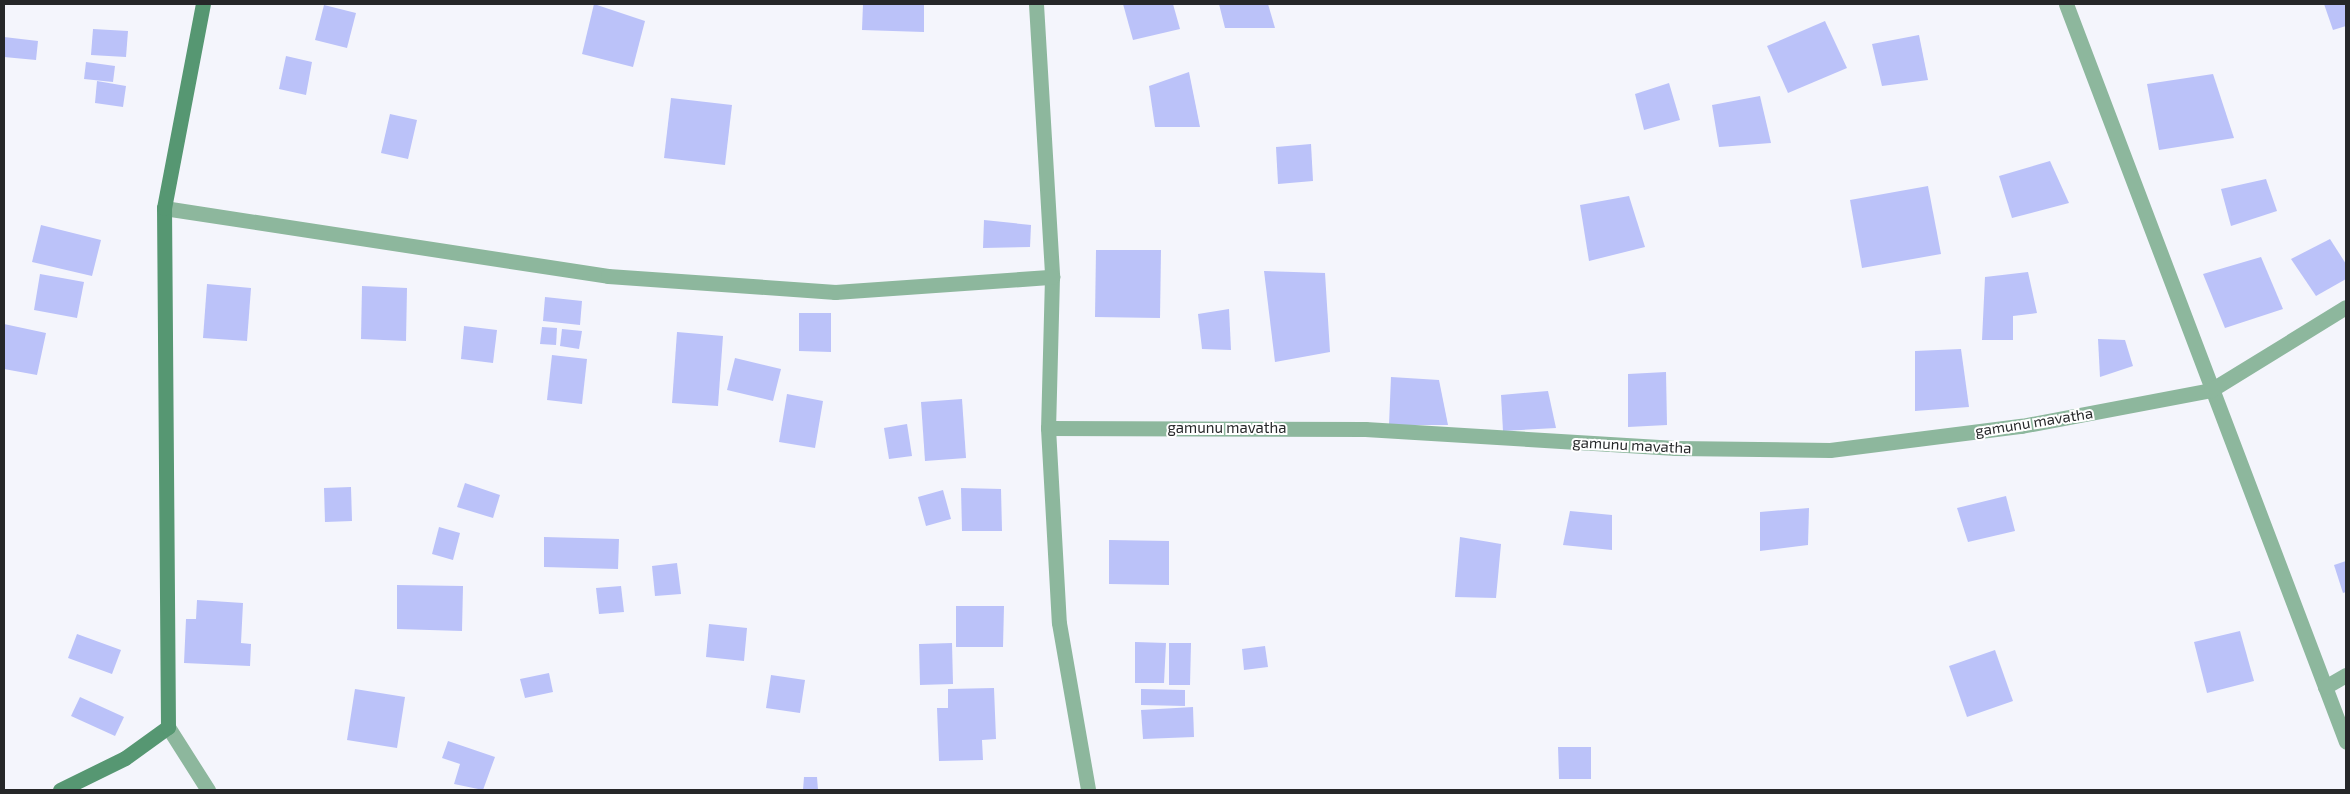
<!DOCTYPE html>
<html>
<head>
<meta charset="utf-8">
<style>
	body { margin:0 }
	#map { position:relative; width:2350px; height:794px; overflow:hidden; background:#f4f5fc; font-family:"Exo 2",sans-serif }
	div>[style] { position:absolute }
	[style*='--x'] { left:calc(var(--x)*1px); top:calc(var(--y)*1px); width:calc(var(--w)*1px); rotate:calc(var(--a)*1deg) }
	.building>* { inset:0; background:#bbc2f9 }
	.street>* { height:15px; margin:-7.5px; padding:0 7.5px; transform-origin:7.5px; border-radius:7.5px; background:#8db79d }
	.secondary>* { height:15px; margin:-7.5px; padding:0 7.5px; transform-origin:7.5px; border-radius:7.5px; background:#569772 }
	span { translate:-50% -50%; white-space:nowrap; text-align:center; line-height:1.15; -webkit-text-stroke:4px #fff; paint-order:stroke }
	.street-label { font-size:15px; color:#262729 }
	.frame { position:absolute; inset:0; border:5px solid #262729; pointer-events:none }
</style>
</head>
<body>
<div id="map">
	<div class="building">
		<div style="clip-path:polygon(594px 4px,645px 21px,633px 67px,582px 54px)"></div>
		<div style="clip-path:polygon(863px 4px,924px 4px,924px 32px,862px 30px)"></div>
		<div style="clip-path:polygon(1123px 4px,1173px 4px,1180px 29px,1133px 40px)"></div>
		<div style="clip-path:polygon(1219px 4px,1268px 4px,1275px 28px,1225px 28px)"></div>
		<div style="clip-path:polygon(2324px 4px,2346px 4px,2346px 26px,2333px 30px)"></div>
		<div style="clip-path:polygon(324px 5px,356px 13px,347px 48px,315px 40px)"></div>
		<div style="clip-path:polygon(1825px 21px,1847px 68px,1788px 93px,1767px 46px)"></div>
		<div style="clip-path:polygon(93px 29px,128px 31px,126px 57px,91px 55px)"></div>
		<div style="clip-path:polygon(1919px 35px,1928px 80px,1882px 86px,1872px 44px)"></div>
		<div style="clip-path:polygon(4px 37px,38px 41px,36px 60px,4px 57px)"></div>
		<div style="clip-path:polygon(286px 56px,312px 62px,306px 95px,279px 89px)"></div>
		<div style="clip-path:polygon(86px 62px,115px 66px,113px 82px,84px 79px)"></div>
		<div style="clip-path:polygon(1189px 72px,1200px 127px,1155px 127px,1149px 86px)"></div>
		<div style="clip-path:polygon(2213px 74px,2234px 138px,2159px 150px,2147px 84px)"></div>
		<div style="clip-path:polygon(97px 81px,126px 86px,123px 107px,95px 103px)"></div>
		<div style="clip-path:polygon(1669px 83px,1680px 120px,1644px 130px,1635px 94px)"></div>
		<div style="clip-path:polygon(1760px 96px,1771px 143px,1719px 147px,1712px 105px)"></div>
		<div style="clip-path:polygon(671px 98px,732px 105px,725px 165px,664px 158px)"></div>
		<div style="clip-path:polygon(390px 114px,417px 120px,408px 159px,381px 153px)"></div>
		<div style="clip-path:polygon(1311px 144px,1313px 181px,1278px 184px,1276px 147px)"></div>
		<div style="clip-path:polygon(2050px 161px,2069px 203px,2012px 218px,1999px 176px)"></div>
		<div style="clip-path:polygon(2266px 179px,2277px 211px,2231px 226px,2221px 189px)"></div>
		<div style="clip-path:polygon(1928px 186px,1941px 254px,1862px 268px,1850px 200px)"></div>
		<div style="clip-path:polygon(1629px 196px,1645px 247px,1589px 261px,1580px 205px)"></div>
		<div style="clip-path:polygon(984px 220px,1031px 225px,1030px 247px,983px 248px)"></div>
		<div style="clip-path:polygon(41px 225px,101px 240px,92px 276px,32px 262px)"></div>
		<div style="clip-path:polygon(2330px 239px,2346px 264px,2346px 279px,2316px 296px,2291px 259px)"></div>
		<div style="clip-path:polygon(1096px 250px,1161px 250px,1160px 318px,1095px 317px)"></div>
		<div style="clip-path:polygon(2261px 257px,2283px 309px,2225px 328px,2203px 274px)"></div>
		<div style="clip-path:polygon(1264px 271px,1325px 273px,1330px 352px,1275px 362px)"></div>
		<div style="clip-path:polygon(2028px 272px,2037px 313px,2013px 316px,2013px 340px,1982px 340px,1985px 277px)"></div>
		<div style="clip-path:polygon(40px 274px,84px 282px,77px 318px,34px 310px)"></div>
		<div style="clip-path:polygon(207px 284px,251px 288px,247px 341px,203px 338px)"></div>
		<div style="clip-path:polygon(362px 286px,407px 288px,406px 341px,361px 339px)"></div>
		<div style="clip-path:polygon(545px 297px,582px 301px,580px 325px,543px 321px)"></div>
		<div style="clip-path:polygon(1229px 309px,1231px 350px,1202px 349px,1198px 314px)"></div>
		<div style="clip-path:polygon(799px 313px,831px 313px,831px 352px,799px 351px)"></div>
		<div style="clip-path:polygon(4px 324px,46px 333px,37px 375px,4px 369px)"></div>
		<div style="clip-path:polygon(464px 326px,497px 330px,493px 363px,461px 359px)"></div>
		<div style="clip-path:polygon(542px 327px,557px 328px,556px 345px,540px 344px)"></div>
		<div style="clip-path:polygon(562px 329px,582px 331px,579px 349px,560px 346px)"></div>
		<div style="clip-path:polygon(677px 332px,723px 336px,718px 406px,672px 403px)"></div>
		<div style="clip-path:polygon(2098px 339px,2125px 340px,2133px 366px,2100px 377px)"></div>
		<div style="clip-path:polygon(1961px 349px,1969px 407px,1915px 411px,1915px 351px)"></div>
		<div style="clip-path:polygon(552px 355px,587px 359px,582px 404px,547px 400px)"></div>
		<div style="clip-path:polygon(735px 358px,781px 369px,773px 401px,727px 390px)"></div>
		<div style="clip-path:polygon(1666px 372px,1667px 425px,1628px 427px,1628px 374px)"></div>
		<div style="clip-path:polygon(1391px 377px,1439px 380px,1448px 425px,1389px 425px)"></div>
		<div style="clip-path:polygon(1548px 391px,1556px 428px,1503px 431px,1501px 395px)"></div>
		<div style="clip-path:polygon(787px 394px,823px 401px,815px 448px,779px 442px)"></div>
		<div style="clip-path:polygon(962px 399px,966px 458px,925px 461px,921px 402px)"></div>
		<div style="clip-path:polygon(907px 424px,912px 456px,889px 459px,884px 428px)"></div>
		<div style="clip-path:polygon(465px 483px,500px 495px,493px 518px,457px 507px)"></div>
		<div style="clip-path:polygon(351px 487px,352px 521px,325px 522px,324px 488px)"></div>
		<div style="clip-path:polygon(961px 488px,1001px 489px,1002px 531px,962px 531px)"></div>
		<div style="clip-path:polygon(943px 490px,951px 519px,926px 526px,918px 497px)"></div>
		<div style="clip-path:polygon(2006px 496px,2015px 531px,1968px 542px,1957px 508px)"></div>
		<div style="clip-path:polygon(1809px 508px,1808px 545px,1760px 551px,1760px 512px)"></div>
		<div style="clip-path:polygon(1570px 511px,1612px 515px,1612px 550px,1563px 545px)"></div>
		<div style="clip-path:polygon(439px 527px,460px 533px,453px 560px,432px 554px)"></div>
		<div style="clip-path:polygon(544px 537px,619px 539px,618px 569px,544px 567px)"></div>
		<div style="clip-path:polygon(1460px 537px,1501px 544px,1496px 598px,1455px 597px)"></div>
		<div style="clip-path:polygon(1109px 540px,1169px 541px,1169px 585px,1109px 584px)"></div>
		<div style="clip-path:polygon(2346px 561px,2346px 592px,2343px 593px,2334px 565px)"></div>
		<div style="clip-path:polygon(677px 563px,681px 594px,655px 596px,652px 566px)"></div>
		<div style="clip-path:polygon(397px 585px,463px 586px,462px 631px,397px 629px)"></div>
		<div style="clip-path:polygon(621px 586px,624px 612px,599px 614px,596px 588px)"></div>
		<div style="clip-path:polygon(197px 600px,243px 603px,241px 643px,251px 644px,250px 666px,184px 663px,186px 619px,196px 619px)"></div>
		<div style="clip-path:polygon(956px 606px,1004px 606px,1003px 647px,956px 647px)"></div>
		<div style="clip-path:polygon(709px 624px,747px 628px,744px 661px,706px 657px)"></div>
		<div style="clip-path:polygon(2240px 631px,2254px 681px,2207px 693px,2194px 642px)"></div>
		<div style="clip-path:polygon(77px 634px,121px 650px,112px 674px,68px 658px)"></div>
		<div style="clip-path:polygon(1135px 642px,1166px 643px,1164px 683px,1135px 683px)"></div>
		<div style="clip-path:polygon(952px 643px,953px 684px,920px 685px,919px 644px)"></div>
		<div style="clip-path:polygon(1169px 643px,1191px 643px,1190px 685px,1169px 685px)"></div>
		<div style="clip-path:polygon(1265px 646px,1268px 667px,1244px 670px,1242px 649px)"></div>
		<div style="clip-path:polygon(1995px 650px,2013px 701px,1967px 717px,1949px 666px)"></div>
		<div style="clip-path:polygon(549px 673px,553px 692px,525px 698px,520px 679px)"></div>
		<div style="clip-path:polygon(771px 675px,805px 680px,800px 713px,766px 708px)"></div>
		<div style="clip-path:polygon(994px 688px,996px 739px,982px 740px,983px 760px,939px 761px,937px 708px,948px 708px,948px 689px)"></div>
		<div style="clip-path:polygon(355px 689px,405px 697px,397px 748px,347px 740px)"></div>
		<div style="clip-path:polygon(1141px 689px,1185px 690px,1185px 706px,1141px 705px)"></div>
		<div style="clip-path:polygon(80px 697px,124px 717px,115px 736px,71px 716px)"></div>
		<div style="clip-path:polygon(1193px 707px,1194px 737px,1143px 739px,1141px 710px)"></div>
		<div style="clip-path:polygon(448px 741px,495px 757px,483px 790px,454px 784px,460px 764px,442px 758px)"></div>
		<div style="clip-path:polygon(1558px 747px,1591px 747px,1591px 779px,1559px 779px)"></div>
		<div style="clip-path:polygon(804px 777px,817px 777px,818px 790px,803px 790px)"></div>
	</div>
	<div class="street">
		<div style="--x:1036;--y:4;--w:273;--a:86.6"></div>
		<div style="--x:1052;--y:277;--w:151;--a:91.5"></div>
		<div style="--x:1048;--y:428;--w:195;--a:86.8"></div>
		<div style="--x:1059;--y:623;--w:169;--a:80.1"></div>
		<div style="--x:2066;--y:4;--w:789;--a:69.22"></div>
		<div style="--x:164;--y:208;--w:449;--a:8.7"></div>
		<div style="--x:608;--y:276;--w:228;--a:4"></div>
		<div style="--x:835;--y:292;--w:218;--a:-4"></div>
		<div style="--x:1048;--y:428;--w:317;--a:0.2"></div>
		<div style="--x:1365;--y:429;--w:311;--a:3.5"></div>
		<div style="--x:1675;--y:448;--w:155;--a:0.7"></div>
		<div style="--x:1830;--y:450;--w:193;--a:-7.2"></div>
		<div style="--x:2021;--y:426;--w:193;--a:-10.7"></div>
		<div style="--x:2211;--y:390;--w:158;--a:-31.6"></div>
		<div style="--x:2325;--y:687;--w:24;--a:-30"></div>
		<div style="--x:168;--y:727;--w:75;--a:57.6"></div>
	</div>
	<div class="secondary">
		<div style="--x:60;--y:790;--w:72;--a:-26.2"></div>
		<div style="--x:125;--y:758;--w:53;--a:-35.8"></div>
		<div style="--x:168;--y:727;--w:519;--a:-90.44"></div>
		<div style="--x:164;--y:208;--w:208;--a:-79.2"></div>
	</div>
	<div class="street-label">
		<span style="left:2034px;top:422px;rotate:-9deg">gamunu mavatha</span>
		<span style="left:1227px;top:428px">gamunu mavatha</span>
		<span style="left:1632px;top:445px;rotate:3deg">gamunu mavatha</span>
	</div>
	<div class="frame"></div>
</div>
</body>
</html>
